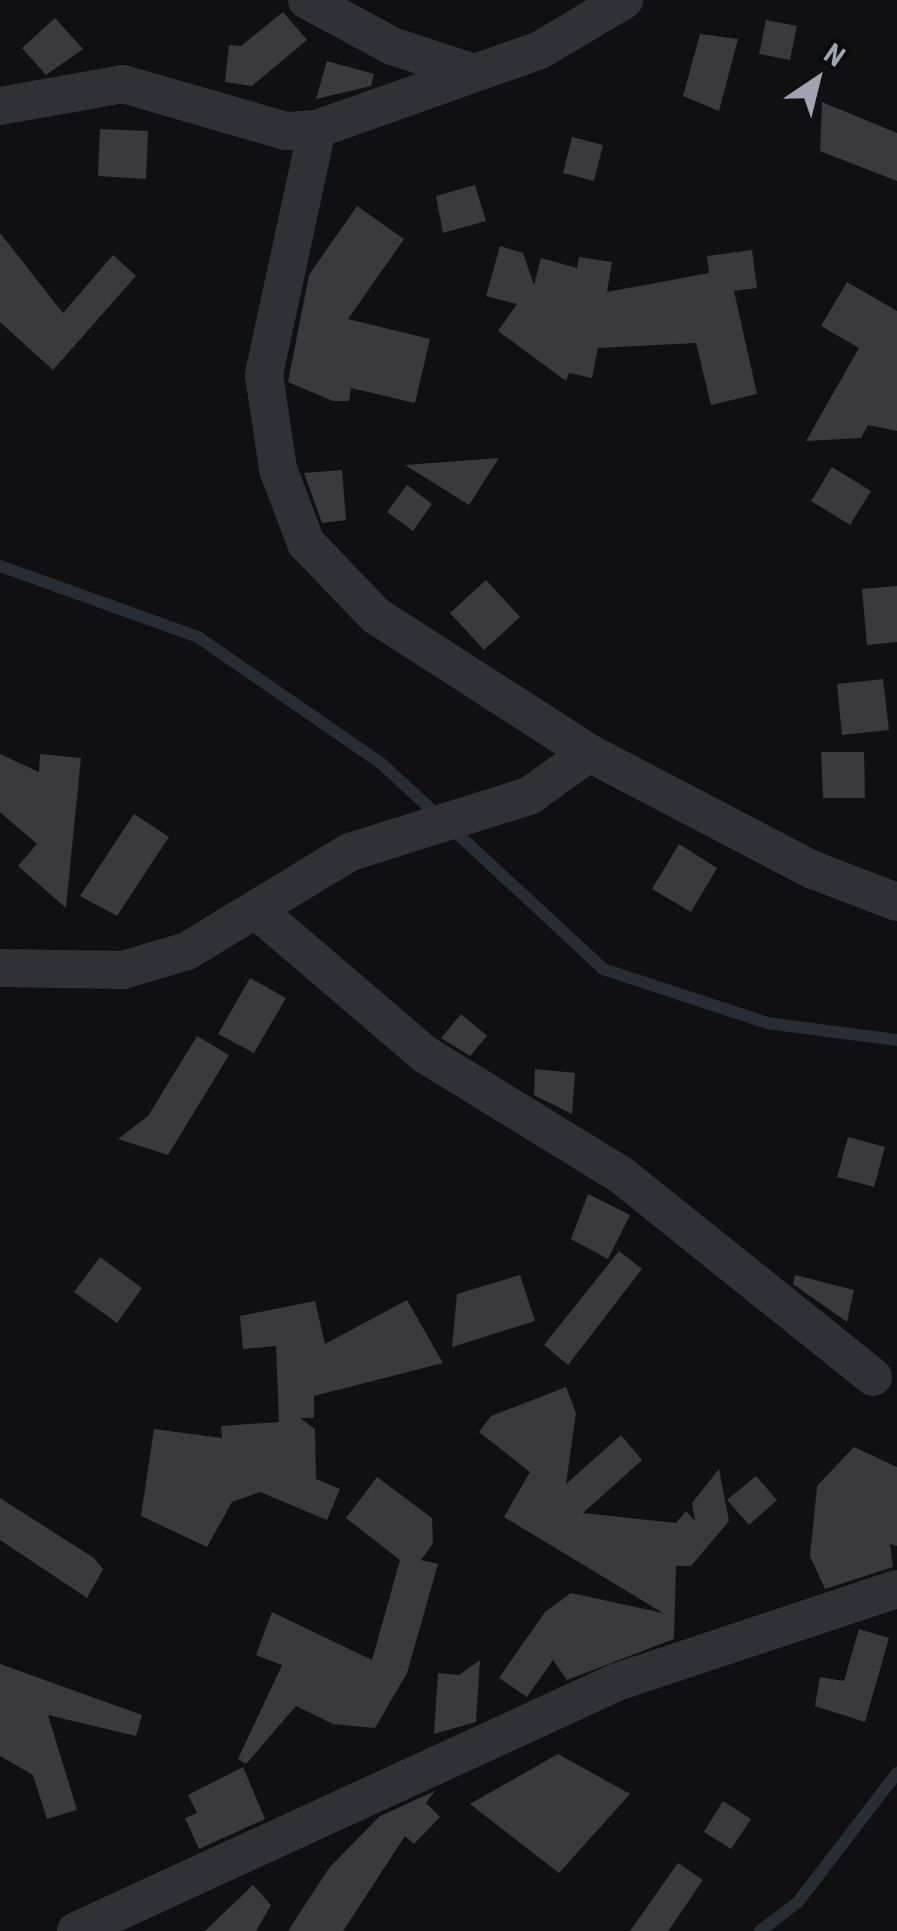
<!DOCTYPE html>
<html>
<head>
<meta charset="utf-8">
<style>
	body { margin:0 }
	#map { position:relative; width:897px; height:1931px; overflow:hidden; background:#100f11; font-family:"Roboto Condensed",sans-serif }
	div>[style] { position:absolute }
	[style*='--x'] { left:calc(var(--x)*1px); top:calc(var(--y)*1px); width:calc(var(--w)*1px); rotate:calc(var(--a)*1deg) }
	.stream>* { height:12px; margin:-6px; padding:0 6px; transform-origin:6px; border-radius:6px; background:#262d34 }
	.building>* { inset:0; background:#3a393e }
	.minor>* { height:38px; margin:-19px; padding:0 19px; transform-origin:19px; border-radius:19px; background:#303136 }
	span { translate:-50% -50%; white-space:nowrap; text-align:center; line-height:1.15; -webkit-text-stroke:10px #0b0a0c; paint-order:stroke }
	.north { position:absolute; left:767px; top:30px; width:100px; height:100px; -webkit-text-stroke:8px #0b0a0c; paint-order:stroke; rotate:35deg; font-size:28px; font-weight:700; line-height:40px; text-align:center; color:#a0a4b2 }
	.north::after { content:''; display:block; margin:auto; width:35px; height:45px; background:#a0a4b2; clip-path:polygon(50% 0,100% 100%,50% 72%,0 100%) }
</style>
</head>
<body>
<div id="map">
	<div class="stream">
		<div style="--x:0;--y:566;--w:210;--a:19.7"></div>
		<div style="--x:198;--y:637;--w:224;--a:34.6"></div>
		<div style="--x:382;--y:764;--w:301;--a:42.8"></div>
		<div style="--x:603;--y:969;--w:173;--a:18.2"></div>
		<div style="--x:767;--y:1023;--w:131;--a:7.5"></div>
		<div style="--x:760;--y:1931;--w:48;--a:-37.3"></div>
		<div style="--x:798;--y:1902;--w:163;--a:-52.5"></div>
	</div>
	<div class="building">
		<div style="clip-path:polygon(283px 12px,307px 40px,252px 86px,225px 82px,229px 45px,241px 46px)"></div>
		<div style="clip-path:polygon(55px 18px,83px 49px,46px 75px,22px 48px)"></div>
		<div style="clip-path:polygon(766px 20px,797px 26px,790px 60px,759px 54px)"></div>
		<div style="clip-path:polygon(700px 34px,738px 39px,719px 111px,683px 96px)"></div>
		<div style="clip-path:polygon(327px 61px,374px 74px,371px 86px,316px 99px)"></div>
		<div style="clip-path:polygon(822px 102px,897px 133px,897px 181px,820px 151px)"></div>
		<div style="clip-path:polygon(100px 129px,148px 131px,146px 179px,98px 176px)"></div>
		<div style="clip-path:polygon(572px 137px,603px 145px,594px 181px,563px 173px)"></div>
		<div style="clip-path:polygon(475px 185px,486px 221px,443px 233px,436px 196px)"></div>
		<div style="clip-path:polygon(357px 206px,404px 239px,348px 319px,430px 339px,415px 403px,351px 388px,349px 401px,333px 401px,288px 382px,309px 275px)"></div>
		<div style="clip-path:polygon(0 233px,63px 313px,113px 255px,136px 276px,53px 370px,0 322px)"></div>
		<div style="clip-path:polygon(500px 246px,523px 253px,534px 285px,541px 258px,577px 268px,579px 257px,612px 262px,607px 292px,709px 273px,707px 256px,752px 250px,757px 288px,734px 291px,757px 394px,711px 405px,696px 343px,598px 348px,592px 378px,569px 373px,566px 381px,498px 331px,517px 304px,486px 296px)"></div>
		<div style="clip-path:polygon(847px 282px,897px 311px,897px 431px,868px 425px,861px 438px,806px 441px,859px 348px,821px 326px)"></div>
		<div style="clip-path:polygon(499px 458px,469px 505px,405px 465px)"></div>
		<div style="clip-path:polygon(832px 467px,871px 491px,850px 525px,811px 501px)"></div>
		<div style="clip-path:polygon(342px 470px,346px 520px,322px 523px,304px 473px)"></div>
		<div style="clip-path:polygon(407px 485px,432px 504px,413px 531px,387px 512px)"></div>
		<div style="clip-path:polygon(486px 580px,520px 617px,484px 650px,450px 613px)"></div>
		<div style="clip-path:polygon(897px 586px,897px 642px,867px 645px,862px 589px)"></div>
		<div style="clip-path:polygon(883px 679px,889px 730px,842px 735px,837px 684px)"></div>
		<div style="clip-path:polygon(821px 752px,864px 752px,865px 798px,823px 798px)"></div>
		<div style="clip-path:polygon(0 754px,39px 772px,40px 754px,81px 758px,66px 908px,18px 866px,37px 844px,0 812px)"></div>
		<div style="clip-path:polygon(134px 814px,169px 837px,117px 916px,80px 896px)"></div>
		<div style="clip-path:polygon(679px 844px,717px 868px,691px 912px,652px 889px)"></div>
		<div style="clip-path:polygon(250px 978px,286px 998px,254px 1053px,218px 1034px)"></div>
		<div style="clip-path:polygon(461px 1014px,487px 1036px,470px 1056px,441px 1038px)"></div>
		<div style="clip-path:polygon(197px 1036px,229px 1055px,168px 1155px,118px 1139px,148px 1116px)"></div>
		<div style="clip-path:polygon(535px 1069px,575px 1073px,572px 1114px,534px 1095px)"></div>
		<div style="clip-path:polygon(848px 1137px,885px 1147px,874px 1187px,837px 1177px)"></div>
		<div style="clip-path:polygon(588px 1194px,630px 1215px,608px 1259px,571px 1239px)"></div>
		<div style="clip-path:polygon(619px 1251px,642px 1269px,568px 1365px,544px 1345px)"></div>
		<div style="clip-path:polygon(100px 1257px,142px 1288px,117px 1323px,74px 1292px)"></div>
		<div style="clip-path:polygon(520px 1275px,535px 1321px,452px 1347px,457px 1294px)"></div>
		<div style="clip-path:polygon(795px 1275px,854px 1290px,847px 1322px,793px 1284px)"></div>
		<div style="clip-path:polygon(407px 1300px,443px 1363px,314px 1396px,314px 1418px,300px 1418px,315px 1429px,316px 1479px,340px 1489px,327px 1520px,260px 1492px,232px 1502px,207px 1547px,141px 1516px,154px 1429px,222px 1438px,221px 1426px,279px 1422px,276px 1346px,243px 1349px,240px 1316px,315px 1301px,325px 1344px)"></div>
		<div style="clip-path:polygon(566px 1387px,576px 1413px,566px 1484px,621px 1435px,642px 1460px,583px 1513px,676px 1523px,686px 1511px,695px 1521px,692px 1503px,719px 1469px,729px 1521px,691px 1566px,676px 1566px,674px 1639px,567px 1680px,553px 1660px,527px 1697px,499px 1678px,545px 1612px,571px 1593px,663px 1613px,504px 1517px,530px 1472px,479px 1432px,491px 1416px)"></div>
		<div style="clip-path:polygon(854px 1447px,897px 1467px,897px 1546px,890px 1544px,893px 1567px,825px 1589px,810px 1556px,817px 1486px)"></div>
		<div style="clip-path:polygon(756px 1476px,777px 1500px,749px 1525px,727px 1500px)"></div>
		<div style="clip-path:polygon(377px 1477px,432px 1518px,433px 1543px,421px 1560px,438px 1564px,407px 1673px,375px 1728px,333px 1724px,296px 1706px,246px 1764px,238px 1759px,282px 1665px,256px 1655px,272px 1612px,372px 1660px,400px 1560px,346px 1518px)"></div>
		<div style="clip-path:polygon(0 1498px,94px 1558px,103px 1569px,87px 1598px,0 1540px)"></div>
		<div style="clip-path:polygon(859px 1629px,889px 1638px,865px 1722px,815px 1706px,820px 1677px,844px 1681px)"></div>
		<div style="clip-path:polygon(480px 1660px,476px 1722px,434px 1734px,438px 1673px,459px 1675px)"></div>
		<div style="clip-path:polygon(0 1664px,142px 1715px,136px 1736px,48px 1715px,77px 1810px,47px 1819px,33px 1775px,0 1756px)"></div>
		<div style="clip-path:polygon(558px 1754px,630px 1794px,559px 1873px,470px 1804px)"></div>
		<div style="clip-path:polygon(243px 1767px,265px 1819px,199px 1849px,185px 1818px,197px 1813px,188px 1795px)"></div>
		<div style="clip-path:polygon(435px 1791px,426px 1803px,440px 1817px,414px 1844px,405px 1836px,343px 1931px,288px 1931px,329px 1868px,380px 1816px)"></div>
		<div style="clip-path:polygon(723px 1801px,751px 1819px,731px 1849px,704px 1832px)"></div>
		<div style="clip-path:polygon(678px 1863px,703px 1880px,668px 1931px,630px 1931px)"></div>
		<div style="clip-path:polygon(253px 1885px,271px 1905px,256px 1931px,205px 1931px)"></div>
	</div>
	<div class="minor">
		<div style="--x:307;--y:0;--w:97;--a:28.4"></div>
		<div style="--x:392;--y:46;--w:77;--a:18.2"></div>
		<div style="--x:0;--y:106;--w:125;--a:-10.1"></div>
		<div style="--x:123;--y:84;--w:170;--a:16.1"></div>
		<div style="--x:286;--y:131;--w:31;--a:-4"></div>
		<div style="--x:317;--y:129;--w:237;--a:-19.5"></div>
		<div style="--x:540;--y:50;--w:98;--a:-30.8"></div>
		<div style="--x:317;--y:129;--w:252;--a:102.2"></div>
		<div style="--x:264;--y:375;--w:95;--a:81.5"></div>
		<div style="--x:278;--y:469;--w:79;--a:69.3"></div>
		<div style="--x:306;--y:543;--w:100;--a:46.2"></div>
		<div style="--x:375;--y:615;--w:255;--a:32.8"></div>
		<div style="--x:589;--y:753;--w:253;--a:27.6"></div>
		<div style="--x:813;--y:870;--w:90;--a:20.9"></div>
		<div style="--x:256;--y:910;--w:223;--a:40.5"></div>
		<div style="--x:426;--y:1055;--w:229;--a:31.6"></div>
		<div style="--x:621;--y:1175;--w:323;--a:38.7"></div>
		<div style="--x:0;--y:968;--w:123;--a:0.9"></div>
		<div style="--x:123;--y:970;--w:67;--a:-16.5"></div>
		<div style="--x:187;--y:951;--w:191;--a:-31.3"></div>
		<div style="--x:350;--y:852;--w:188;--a:-17.4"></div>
		<div style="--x:529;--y:796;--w:74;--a:-35.6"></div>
		<div style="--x:76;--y:1931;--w:596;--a:-24.71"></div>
		<div style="--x:617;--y:1682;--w:295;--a:-18.4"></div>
	</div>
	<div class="north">N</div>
</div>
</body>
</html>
